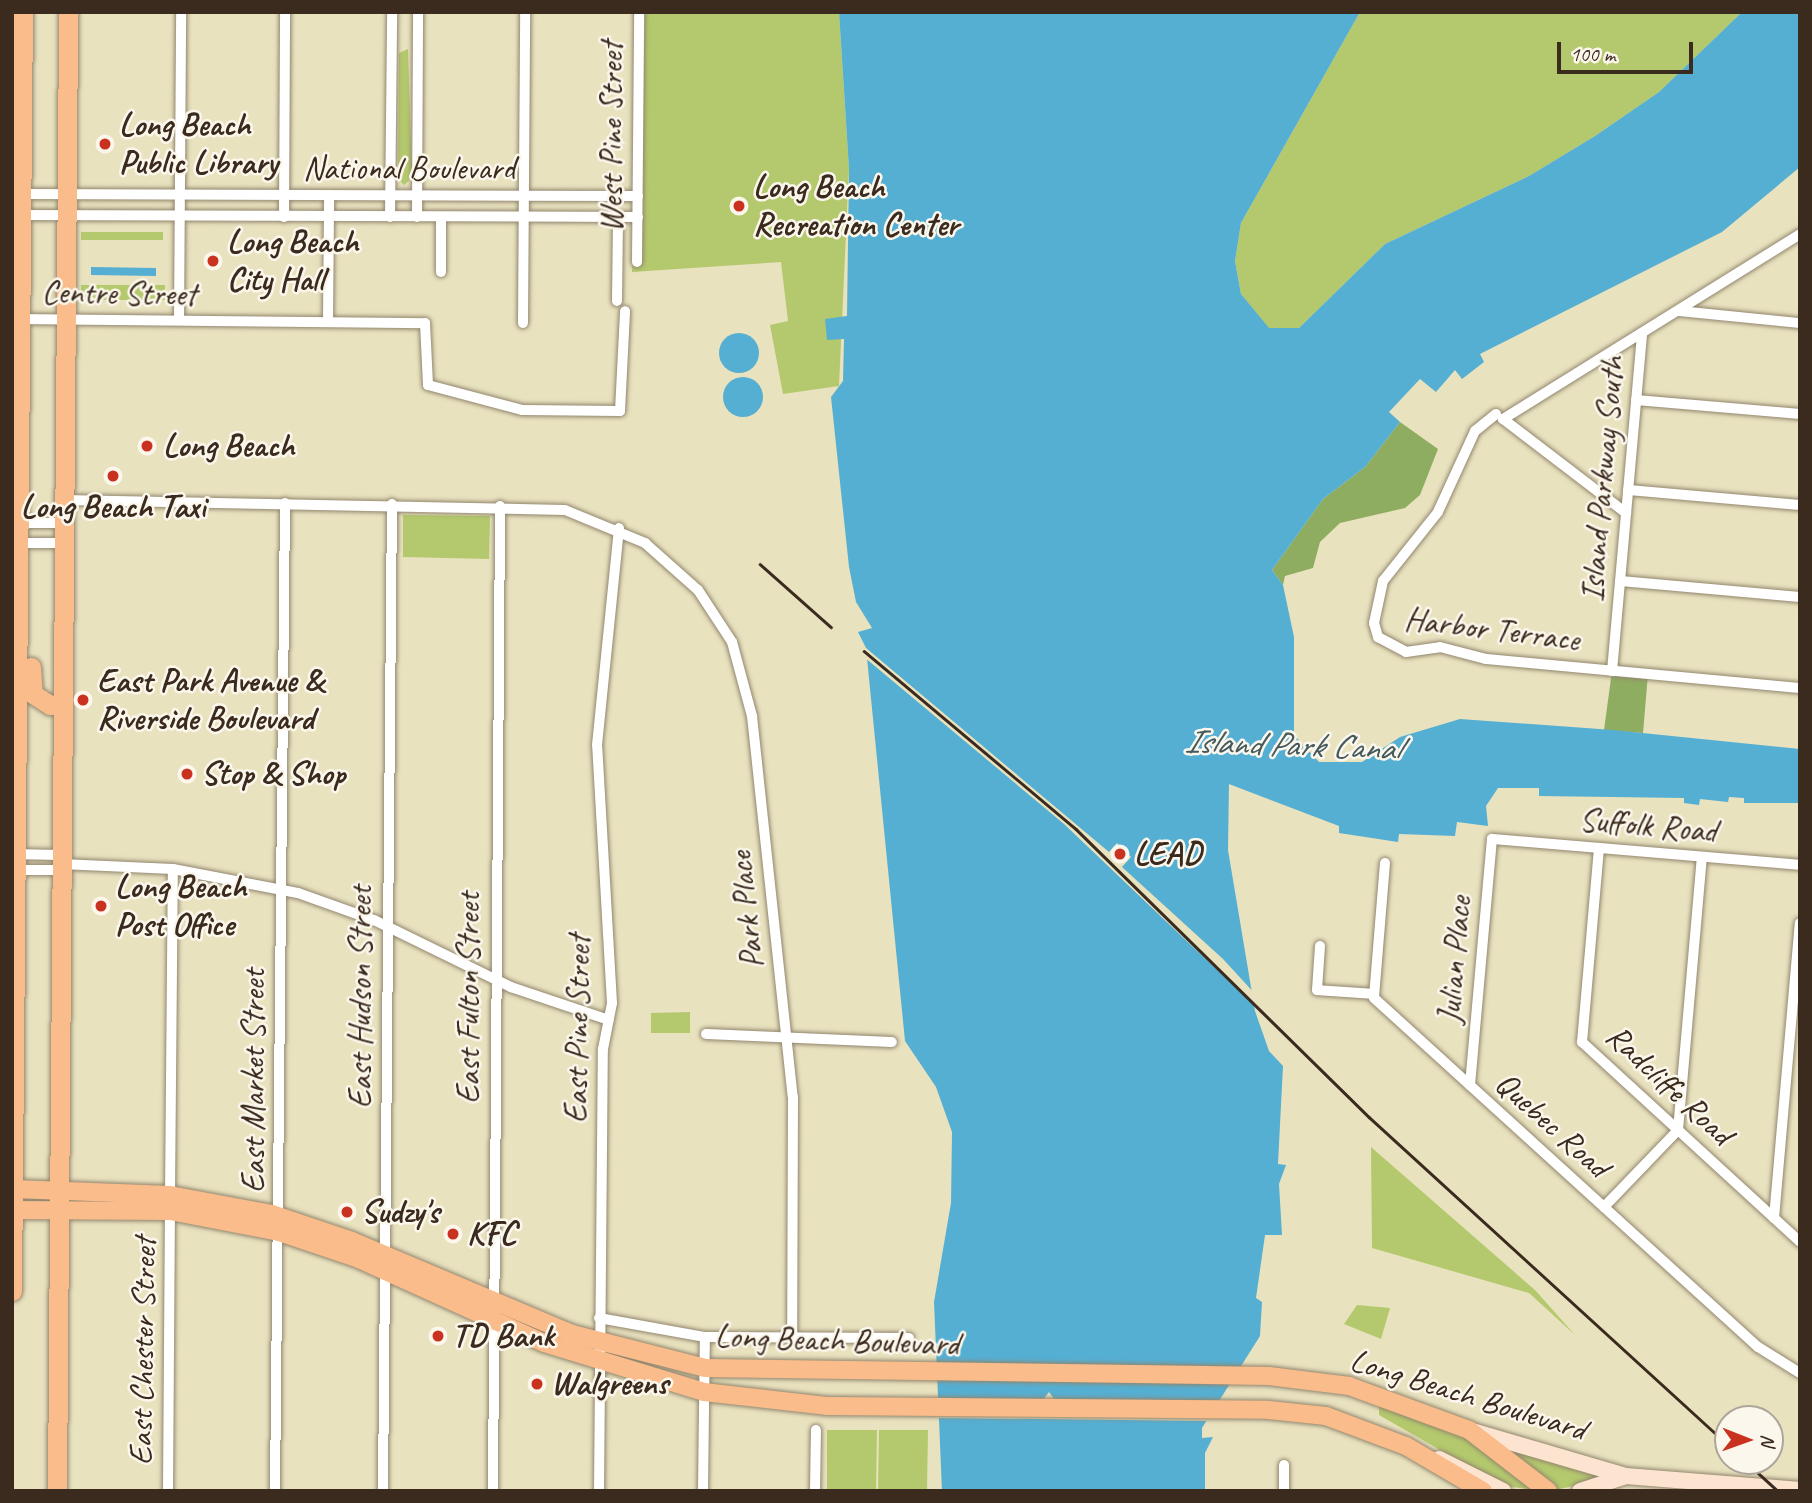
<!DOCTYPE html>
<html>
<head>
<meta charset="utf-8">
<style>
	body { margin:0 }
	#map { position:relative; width:1812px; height:1503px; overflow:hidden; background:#e9e2bf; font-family:Caveat,sans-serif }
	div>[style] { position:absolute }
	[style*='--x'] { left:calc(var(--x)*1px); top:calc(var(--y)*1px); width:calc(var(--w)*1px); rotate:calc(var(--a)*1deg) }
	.green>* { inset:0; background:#b4c96d }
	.forest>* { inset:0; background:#8fad60 }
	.water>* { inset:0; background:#55afd3 }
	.round { border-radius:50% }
	.pier>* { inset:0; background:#e9e2bf }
	.roads { filter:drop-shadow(0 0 2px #92866e) drop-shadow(0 0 2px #92866e) }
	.street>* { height:10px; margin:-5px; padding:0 5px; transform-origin:5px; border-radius:5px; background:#fff }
	.secondary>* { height:16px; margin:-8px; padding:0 8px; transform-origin:8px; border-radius:8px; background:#fde4d1 }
	.primary>* { height:18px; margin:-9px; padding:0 9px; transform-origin:9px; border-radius:9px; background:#fabc8b }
	.highway>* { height:19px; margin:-9.5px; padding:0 9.5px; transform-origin:9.5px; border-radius:9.5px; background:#fabc8b }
	.rail>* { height:2.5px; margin:-1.25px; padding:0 1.25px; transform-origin:1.25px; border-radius:1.25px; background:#3b2a1e }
	.dots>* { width:19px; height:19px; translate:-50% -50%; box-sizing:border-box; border:4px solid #fbf7ec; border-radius:50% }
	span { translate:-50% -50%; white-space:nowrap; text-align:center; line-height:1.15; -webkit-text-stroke:5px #fbf7ec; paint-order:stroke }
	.poi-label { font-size:33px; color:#3b2a1e; font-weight:700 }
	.left { translate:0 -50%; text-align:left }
	.street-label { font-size:33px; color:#3b2a1e }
	.water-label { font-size:35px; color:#44595d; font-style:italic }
	.frame { position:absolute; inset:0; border:14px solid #3b2a1e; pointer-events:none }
	.north { position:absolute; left:1714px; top:1405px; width:70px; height:70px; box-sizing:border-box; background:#fbf7ec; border:2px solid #aea59a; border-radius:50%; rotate:91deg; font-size:19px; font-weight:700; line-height:28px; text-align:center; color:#3b2a1e }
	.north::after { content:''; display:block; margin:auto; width:24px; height:32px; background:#c8321e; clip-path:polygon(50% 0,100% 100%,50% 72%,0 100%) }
	.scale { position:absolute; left:1557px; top:42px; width:136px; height:32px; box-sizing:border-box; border:4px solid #3b2a1e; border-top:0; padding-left:9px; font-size:21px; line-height:24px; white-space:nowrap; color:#3b2a1e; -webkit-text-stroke:5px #fbf7ec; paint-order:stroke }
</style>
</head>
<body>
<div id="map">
	<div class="green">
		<div style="clip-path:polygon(638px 12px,839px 12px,849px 169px,839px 386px,783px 394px,770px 325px,788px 321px,781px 262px,632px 272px)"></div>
		<div style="clip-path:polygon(1360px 12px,1742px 12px,1659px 92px,1595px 136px,1529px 176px,1385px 244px,1299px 328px,1268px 328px,1241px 294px,1235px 261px,1241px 223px)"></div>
		<div style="clip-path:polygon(408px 49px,412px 178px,404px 185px,398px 179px,399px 53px)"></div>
		<div style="clip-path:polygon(81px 232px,163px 232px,163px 240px,81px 240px)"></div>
		<div style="clip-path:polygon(81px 285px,165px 285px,165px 300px,81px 300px)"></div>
		<div style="clip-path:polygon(403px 515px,490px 516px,489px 559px,403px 557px)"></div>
		<div style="clip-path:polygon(690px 1012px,690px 1033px,651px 1033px,651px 1013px)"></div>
		<div style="clip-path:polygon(1371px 1147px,1535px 1290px,1575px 1335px,1529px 1293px,1372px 1248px)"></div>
		<div style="clip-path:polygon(1357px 1305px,1390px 1308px,1381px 1339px,1344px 1324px)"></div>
		<div style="clip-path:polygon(1379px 1405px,1458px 1431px,1536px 1490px,1503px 1486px,1379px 1415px)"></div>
		<div style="clip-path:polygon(827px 1430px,877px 1430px,876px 1491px,827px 1491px)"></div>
		<div style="clip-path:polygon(879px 1430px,928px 1430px,927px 1491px,878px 1491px)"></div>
		<div style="clip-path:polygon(1481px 1435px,1620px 1476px,1555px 1490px)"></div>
	</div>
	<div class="forest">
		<div style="clip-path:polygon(1400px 422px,1438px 449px,1420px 495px,1405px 508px,1340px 523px,1320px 542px,1313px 568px,1285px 576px,1283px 585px,1272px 570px,1323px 499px,1365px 467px)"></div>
		<div style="clip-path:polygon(1612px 671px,1648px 674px,1643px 733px,1604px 730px)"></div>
	</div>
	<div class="water">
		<div style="clip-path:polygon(839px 12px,1360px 12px,1241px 223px,1235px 261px,1241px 294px,1269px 328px,1299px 328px,1385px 244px,1529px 176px,1595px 136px,1659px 92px,1742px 12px,1800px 12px,1800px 167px,1722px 232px,1480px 354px,1484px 362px,1462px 379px,1455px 370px,1436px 392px,1420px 379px,1389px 412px,1400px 422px,1365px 467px,1323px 499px,1272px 570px,1283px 585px,1294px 637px,1294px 735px,1319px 762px,1362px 762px,1400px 737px,1460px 719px,1613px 730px,1800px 749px,1800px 803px,1744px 803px,1744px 798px,1729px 797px,1728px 802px,1700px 799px,1699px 805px,1684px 803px,1684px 798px,1539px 796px,1539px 788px,1498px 788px,1486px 806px,1488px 826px,1457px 822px,1455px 836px,1399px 834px,1398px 842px,1339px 833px,1339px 826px,1229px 784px,1228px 850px,1255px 1011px,1269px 1051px,1283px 1066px,1278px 1164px,1286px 1165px,1279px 1184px,1282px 1235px,1265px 1235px,1256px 1298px,1262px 1302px,1260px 1336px,1202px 1428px,1202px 1438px,1213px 1437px,1205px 1453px,1205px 1491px,942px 1491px,934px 1302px,951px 1203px,952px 1132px,936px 1087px,905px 1041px,866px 648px,858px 632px,872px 628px,856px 602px,849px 567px,831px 397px,843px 381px,844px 339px,827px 340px,825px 319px,847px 316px,849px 169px)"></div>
		<div style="clip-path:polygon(91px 267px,156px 268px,156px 276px,91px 275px)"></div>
		<div class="round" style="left:719px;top:333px;width:40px;height:40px"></div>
		<div class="round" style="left:723px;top:377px;width:40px;height:40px"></div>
	</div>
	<div class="pier">
		<div style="clip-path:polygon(866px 648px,1109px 852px,1117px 843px,1131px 857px,1122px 867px,1223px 959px,1257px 996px,1258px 1009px,1064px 824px,864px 657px)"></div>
		<div style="clip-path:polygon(1049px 1392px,1055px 1400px,1225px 1400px,1212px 1421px,936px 1418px,935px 1399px,1043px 1400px)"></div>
	</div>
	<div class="roads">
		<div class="street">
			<div style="--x:19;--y:194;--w:619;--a:0.19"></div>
			<div style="--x:17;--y:215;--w:621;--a:0.18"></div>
			<div style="--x:284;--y:217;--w:205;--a:-89.7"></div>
			<div style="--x:390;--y:217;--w:205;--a:-89.4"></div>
			<div style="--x:417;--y:217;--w:205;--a:-89.7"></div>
			<div style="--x:637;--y:262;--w:250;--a:-89.5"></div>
			<div style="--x:441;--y:272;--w:55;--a:-90"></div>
			<div style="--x:617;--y:301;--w:84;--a:-89.3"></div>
			<div style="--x:1679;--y:311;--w:122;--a:5.7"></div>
			<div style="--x:21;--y:319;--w:404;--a:0.6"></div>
			<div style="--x:425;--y:323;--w:62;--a:87.2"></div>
			<div style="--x:428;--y:385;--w:97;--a:14.9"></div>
			<div style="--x:522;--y:410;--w:98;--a:0.6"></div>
			<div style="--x:620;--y:411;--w:100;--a:-87.1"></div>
			<div style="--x:179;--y:320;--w:308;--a:-89.6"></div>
			<div style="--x:328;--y:322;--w:127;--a:-89.5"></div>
			<div style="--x:523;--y:323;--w:311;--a:-89.6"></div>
			<div style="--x:1636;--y:400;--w:165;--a:4.9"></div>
			<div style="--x:1496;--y:414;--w:27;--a:141"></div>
			<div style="--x:1475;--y:431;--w:89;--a:114.6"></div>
			<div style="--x:1438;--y:512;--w:88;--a:128.6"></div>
			<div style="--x:1383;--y:581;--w:43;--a:102.1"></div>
			<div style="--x:1374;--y:623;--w:15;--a:74"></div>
			<div style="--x:1378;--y:637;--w:32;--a:28"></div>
			<div style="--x:1406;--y:652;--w:34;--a:-8"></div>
			<div style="--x:1440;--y:647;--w:48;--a:14.6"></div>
			<div style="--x:1486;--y:659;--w:315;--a:5.3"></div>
			<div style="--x:1628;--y:490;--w:173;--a:5"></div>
			<div style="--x:64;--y:500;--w:501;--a:1.14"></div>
			<div style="--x:565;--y:510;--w:87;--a:22.4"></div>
			<div style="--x:645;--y:543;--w:71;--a:41.6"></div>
			<div style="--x:698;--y:590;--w:62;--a:56.8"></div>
			<div style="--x:732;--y:642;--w:77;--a:74.9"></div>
			<div style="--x:752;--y:716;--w:383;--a:83.9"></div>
			<div style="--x:793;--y:1097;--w:241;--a:90.2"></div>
			<div style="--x:1626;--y:513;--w:155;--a:-142.6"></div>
			<div style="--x:1503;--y:419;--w:350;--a:-31.9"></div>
			<div style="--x:14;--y:523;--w:50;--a:0"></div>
			<div style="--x:15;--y:543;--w:48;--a:0"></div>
			<div style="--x:1620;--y:581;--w:181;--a:5.1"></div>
			<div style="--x:1612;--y:671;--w:338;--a:-84.9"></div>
			<div style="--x:1599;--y:848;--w:195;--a:95"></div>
			<div style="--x:1582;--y:1042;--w:296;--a:42.5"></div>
			<div style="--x:12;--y:854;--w:49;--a:1.2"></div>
			<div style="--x:1385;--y:863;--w:135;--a:94.7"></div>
			<div style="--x:1374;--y:998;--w:519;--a:42.27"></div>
			<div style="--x:1758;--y:1347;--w:49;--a:31.8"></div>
			<div style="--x:61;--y:864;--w:112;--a:2.6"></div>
			<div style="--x:173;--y:869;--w:127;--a:10.9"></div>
			<div style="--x:298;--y:893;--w:81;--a:19.6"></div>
			<div style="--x:374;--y:920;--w:153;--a:26.1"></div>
			<div style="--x:511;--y:987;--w:103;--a:18.6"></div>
			<div style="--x:12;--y:870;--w:49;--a:0"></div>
			<div style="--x:1320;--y:946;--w:44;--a:93.9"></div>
			<div style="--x:1317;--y:990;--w:57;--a:4"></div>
			<div style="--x:706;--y:1034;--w:186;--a:2.5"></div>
			<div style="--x:1470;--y:1085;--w:247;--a:-84.9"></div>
			<div style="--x:1492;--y:839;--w:309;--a:4.8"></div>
			<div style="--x:170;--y:1195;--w:326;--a:-89.5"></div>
			<div style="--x:1604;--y:1207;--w:107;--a:-46.1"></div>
			<div style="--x:1678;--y:1130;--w:274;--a:-85"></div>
			<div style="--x:1774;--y:1218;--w:296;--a:-85"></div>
			<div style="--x:599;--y:1318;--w:108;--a:10.2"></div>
			<div style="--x:705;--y:1337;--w:204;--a:0.3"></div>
			<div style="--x:1284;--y:1465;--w:26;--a:90"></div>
			<div style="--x:168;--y:1491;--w:280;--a:-89.6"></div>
			<div style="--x:275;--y:1491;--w:988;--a:-89.42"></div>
			<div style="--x:383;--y:1491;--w:987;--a:-89.48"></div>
			<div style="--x:493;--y:1491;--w:985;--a:-89.59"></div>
			<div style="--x:599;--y:1491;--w:442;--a:-89.5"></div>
			<div style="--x:603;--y:1049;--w:47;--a:-78.9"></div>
			<div style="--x:612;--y:1003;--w:258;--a:-93.3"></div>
			<div style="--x:597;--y:745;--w:218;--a:-84.2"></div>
			<div style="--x:703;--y:1491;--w:154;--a:-89.3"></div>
			<div style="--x:815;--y:1491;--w:61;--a:-89.1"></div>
		</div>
		<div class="secondary">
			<div style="--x:1472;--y:1431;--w:160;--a:16.3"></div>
			<div style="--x:1626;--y:1476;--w:175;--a:4.6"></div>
			<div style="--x:1439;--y:1459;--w:72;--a:26.6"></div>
			<div style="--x:1580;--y:1491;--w:48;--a:-18.1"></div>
		</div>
		<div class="primary">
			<div style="--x:13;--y:1189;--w:157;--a:2.2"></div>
			<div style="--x:170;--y:1195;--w:104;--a:10.6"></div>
			<div style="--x:272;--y:1214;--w:84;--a:18.6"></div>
			<div style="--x:352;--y:1241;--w:239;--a:22.9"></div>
			<div style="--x:572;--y:1334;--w:137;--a:14.3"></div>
			<div style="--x:705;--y:1368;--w:564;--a:0.81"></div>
			<div style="--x:1269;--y:1376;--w:81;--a:7.1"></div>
			<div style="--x:1349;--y:1386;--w:128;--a:20.1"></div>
			<div style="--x:1469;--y:1430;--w:100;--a:37.7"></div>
			<div style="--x:13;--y:1210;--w:157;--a:0.4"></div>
			<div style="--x:170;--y:1211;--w:111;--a:10.9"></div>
			<div style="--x:279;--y:1232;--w:84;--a:18.6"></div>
			<div style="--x:359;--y:1259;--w:203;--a:24.4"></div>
			<div style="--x:544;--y:1343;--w:167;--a:17"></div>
			<div style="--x:704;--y:1392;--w:123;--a:6.5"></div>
			<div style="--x:826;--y:1406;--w:443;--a:0.5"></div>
			<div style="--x:1269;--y:1410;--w:57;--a:6"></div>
			<div style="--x:1326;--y:1416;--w:85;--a:20.6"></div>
			<div style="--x:1406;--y:1446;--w:89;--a:30.3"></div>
		</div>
		<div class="highway">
			<div style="--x:31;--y:667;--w:27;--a:86"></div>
			<div style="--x:33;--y:694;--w:20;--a:33"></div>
			<div style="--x:50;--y:705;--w:12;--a:-5"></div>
			<div style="--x:12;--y:1291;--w:1279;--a:-89.51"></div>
			<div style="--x:57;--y:1491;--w:1479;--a:-89.57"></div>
		</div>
	</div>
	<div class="rail">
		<div style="--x:760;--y:564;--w:95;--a:41.6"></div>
		<div style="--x:864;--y:651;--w:277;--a:40"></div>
		<div style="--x:1076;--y:829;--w:411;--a:44.5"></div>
		<div style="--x:1369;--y:1117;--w:486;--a:42.4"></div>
		<div style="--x:1745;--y:1461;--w:45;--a:42.3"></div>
	</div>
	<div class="dots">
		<div style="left:105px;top:144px;background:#c8321e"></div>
		<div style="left:739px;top:206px;background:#c8321e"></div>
		<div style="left:213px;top:261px;background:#c8321e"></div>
		<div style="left:147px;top:446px;background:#c8321e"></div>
		<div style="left:113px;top:476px;background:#c8321e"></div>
		<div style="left:83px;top:700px;background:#c8321e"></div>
		<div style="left:187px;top:774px;background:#c8321e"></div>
		<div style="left:1120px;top:854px;background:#c8321e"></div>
		<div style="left:101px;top:906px;background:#c8321e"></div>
		<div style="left:347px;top:1212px;background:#c8321e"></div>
		<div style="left:453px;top:1234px;background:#c8321e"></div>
		<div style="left:438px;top:1336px;background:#c8321e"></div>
		<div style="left:537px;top:1384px;background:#c8321e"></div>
	</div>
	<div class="poi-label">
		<span class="left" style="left:119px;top:144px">Long Beach<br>Public Library</span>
		<span class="left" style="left:753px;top:206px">Long Beach<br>Recreation Center</span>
		<span class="left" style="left:227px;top:261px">Long Beach<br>City Hall</span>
		<span class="left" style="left:163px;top:446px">Long Beach</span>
		<span style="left:113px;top:507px">Long Beach Taxi</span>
		<span class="left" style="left:97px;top:700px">East Park Avenue &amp;<br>Riverside Boulevard</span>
		<span class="left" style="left:201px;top:774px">Stop &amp; Shop</span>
		<span class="left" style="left:1134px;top:854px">LEAD</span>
		<span class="left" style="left:115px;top:906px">Long Beach<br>Post Office</span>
		<span class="left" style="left:361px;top:1212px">Sudzy's</span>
		<span class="left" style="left:467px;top:1234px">KFC</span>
		<span class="left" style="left:452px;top:1336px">TD Bank</span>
		<span class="left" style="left:551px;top:1384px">Walgreens</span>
	</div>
	<div class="street-label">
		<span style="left:612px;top:137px;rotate:-90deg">West Pine Street</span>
		<span style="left:409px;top:169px">National Boulevard</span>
		<span style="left:119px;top:294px;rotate:1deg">Centre Street</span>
		<span style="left:1603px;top:479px;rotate:-85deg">Island Parkway South</span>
		<span style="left:1492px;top:630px;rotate:7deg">Harbor Terrace</span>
		<span style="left:1648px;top:826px;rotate:5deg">Suffolk Road</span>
		<span style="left:747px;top:910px;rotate:-96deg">Park Place</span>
		<span style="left:1455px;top:960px;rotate:-85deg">Julian Place</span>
		<span style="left:361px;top:997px;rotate:-90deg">East Hudson Street</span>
		<span style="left:469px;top:998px;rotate:-90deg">East Fulton Street</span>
		<span style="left:578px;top:1029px;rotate:-89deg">East Pine Street</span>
		<span style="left:254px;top:1081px;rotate:-90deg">East Market Street</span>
		<span style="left:1669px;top:1085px;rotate:43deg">Radcliffe Road</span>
		<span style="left:1552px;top:1125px;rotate:42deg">Quebec Road</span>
		<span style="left:837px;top:1341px;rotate:2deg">Long Beach Boulevard</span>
		<span style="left:143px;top:1351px;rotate:-89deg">East Chester Street</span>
		<span style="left:1468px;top:1395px;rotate:17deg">Long Beach Boulevard</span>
	</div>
	<div class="water-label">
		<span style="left:1292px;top:745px;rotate:2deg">Island Park Canal</span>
	</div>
	<div class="frame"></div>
	<div class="north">N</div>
	<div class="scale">100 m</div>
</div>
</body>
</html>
